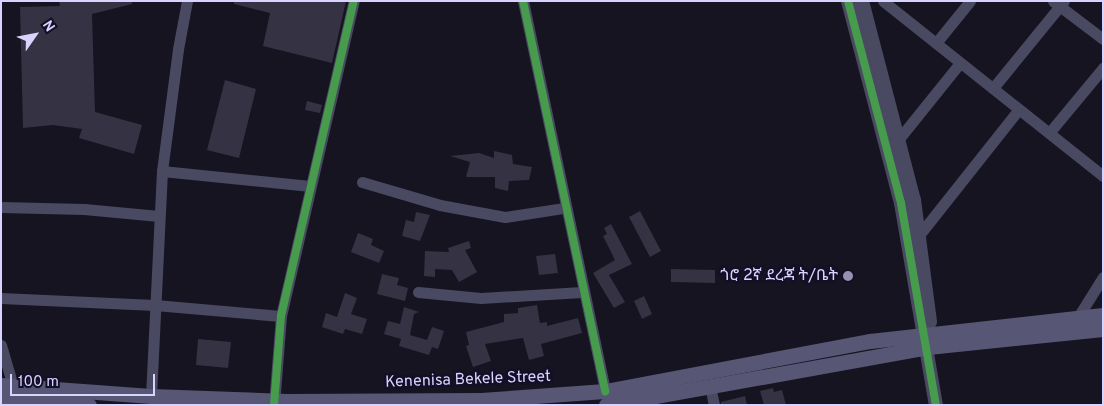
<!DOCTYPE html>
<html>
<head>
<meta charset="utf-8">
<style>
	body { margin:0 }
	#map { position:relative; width:1104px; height:406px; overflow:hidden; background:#161421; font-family:Overpass,"Noto Sans Ethiopic",sans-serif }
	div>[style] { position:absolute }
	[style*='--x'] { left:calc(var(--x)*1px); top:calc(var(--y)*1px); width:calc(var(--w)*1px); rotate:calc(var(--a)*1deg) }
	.building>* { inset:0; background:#343243 }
	.minor>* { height:11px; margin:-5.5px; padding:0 5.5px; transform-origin:5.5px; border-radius:5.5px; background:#4a4962 }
	.tertiary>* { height:14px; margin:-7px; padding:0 7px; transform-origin:7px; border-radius:7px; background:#4a4962 }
	.secondary>* { height:15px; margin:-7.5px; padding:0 7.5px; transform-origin:7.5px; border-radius:7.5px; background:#575674 }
	.cycleway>* { height:8px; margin:-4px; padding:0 4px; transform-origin:4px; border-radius:4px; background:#469c4c }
	.dots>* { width:14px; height:14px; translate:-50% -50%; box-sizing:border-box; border:2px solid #130f26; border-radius:50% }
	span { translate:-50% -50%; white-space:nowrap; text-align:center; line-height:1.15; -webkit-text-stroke:5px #130f26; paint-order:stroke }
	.poi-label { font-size:16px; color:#d9d4ff }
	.right { translate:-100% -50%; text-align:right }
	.street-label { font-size:16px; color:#d9d4ff }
	.frame { position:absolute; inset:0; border:2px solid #d9d4ff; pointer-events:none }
	.north { position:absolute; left:10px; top:10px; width:50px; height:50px; -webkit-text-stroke:4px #130f26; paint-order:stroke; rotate:57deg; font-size:14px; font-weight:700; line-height:20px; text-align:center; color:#d9d4ff }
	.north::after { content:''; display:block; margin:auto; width:18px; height:22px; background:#d9d4ff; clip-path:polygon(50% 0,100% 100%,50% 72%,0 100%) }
	.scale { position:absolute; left:10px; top:374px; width:145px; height:22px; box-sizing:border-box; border:2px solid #d9d4ff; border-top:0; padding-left:6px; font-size:15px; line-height:18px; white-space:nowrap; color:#d9d4ff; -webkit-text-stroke:4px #130f26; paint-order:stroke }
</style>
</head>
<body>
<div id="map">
	<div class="building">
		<div style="clip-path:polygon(59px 1px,132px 1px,132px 4px,92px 14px,95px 112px,142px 125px,134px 154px,79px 138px,82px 129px,53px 125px,23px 128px,20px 7px,60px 6px)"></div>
		<div style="clip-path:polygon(234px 1px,346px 1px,332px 63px,263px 46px,270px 13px,234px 4px)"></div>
		<div style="clip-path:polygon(225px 80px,256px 89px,239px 158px,207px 150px)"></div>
		<div style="clip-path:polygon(307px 101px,322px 105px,320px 113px,305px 110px)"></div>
		<div style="clip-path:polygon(494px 151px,512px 155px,513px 164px,532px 167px,529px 180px,509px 181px,508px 191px,495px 188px,495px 177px,466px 177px,470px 162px,450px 156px,479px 153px,494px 158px)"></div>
		<div style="clip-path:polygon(640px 211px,661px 251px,650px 257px,629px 217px)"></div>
		<div style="clip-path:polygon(416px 212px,430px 215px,420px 241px,402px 236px,406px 220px,414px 222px)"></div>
		<div style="clip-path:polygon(611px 224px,632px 264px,609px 275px,625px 302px,614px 308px,593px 273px,615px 260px,603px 236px,607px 234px,604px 228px)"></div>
		<div style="clip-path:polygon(358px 233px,373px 239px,371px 245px,384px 251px,379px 263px,351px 252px)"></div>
		<div style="clip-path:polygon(469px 241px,471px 248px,465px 250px,477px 272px,459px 282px,452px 270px,435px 269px,435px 277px,424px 276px,425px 251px,449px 252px,448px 248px)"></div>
		<div style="clip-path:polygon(555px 254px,558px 273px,539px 275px,536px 256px)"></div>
		<div style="clip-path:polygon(671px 269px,715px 270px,715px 283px,671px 282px)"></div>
		<div style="clip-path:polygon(382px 274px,399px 278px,397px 285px,408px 288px,405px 301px,377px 294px)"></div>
		<div style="clip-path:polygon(345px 293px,357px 298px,351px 314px,367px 319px,362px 334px,345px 329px,343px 334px,322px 327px,326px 313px,337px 317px)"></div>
		<div style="clip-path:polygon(644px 296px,652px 314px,642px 319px,634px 301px)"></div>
		<div style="clip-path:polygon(537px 305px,540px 323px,547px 322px,547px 326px,578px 318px,582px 333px,541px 344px,544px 356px,529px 360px,523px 338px,485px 344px,491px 361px,473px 367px,466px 346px,469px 345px,466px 332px,504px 322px,504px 314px,518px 313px,518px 308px)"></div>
		<div style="clip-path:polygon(404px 307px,419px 312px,414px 314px,410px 335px,427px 340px,432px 327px,444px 331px,438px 349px,432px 347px,429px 355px,399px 346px,401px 339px,384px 334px,388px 321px,400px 324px)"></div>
		<div style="clip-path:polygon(198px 339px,231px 342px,228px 368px,196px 365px)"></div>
		<div style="clip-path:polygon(773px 388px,774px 392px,782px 390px,786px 405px,764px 405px,760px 391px)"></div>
		<div style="clip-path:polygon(745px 396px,747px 405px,721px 405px,721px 402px)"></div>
	</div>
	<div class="minor">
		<div style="--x:523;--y:1;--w:399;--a:78.1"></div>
		<div style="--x:883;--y:1;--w:281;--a:38.5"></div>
		<div style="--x:1053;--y:1;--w:63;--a:37.2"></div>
		<div style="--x:936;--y:43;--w:54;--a:-51"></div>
		<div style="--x:993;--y:88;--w:112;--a:-50.8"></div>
		<div style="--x:1049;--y:133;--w:85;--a:-50.3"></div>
		<div style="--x:898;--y:140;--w:99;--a:-51.2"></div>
		<div style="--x:162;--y:171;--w:149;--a:5.8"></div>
		<div style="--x:362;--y:182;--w:81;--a:16.4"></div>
		<div style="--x:440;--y:205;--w:66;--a:10.5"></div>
		<div style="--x:505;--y:217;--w:60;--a:-8.7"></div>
		<div style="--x:1;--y:207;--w:83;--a:1.4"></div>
		<div style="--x:84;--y:209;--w:75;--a:5.3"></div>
		<div style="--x:920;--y:234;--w:159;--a:-51.6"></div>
		<div style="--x:418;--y:292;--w:63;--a:5.4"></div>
		<div style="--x:481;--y:298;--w:101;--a:-3.4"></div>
		<div style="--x:1;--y:298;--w:154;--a:2.6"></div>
		<div style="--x:155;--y:305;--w:126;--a:5"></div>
		<div style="--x:1078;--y:317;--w:47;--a:-58"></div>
		<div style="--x:1;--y:345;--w:43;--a:73.7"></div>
		<div style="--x:710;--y:386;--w:19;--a:78"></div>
		<div style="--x:151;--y:396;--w:225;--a:-87.2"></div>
		<div style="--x:162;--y:171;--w:123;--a:-82.5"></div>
		<div style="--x:178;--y:49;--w:49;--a:-79.4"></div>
		<div style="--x:274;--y:405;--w:89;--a:-85.5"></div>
		<div style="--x:281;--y:316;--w:323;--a:-77"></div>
	</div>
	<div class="tertiary">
		<div style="--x:848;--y:1;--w:209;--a:75.3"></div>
		<div style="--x:901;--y:203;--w:205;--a:80.2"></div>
		<div style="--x:862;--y:1;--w:206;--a:75.4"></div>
		<div style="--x:914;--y:200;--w:123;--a:82.5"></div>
	</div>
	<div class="secondary">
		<div style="--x:1;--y:385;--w:150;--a:4.2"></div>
		<div style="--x:151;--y:396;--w:136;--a:2.1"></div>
		<div style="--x:287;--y:401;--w:194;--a:-0.3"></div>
		<div style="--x:481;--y:400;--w:124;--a:-4.2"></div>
		<div style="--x:605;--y:391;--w:270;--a:-10.7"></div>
		<div style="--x:870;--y:341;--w:234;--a:-6.4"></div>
		<div style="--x:1;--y:398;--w:88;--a:4.5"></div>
		<div style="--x:606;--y:405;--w:327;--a:-10.2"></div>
		<div style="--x:928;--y:347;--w:176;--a:-5.9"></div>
	</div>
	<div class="cycleway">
		<div style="--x:523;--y:1;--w:399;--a:78.1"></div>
		<div style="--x:848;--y:1;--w:209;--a:75.3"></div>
		<div style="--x:901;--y:203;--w:205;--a:80.2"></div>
		<div style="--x:274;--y:405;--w:89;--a:-85.5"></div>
		<div style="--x:281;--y:316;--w:323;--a:-77"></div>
	</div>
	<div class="dots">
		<div style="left:848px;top:276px;background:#9591b1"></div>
	</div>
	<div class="poi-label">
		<span class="right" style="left:838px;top:276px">ጎሮ 2ኛ ደረጃ ት/ቤት</span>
	</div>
	<div class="street-label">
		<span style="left:468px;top:380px;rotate:-2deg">Kenenisa Bekele Street</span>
	</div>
	<div class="frame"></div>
	<div class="north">N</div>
	<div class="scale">100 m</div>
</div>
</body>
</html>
